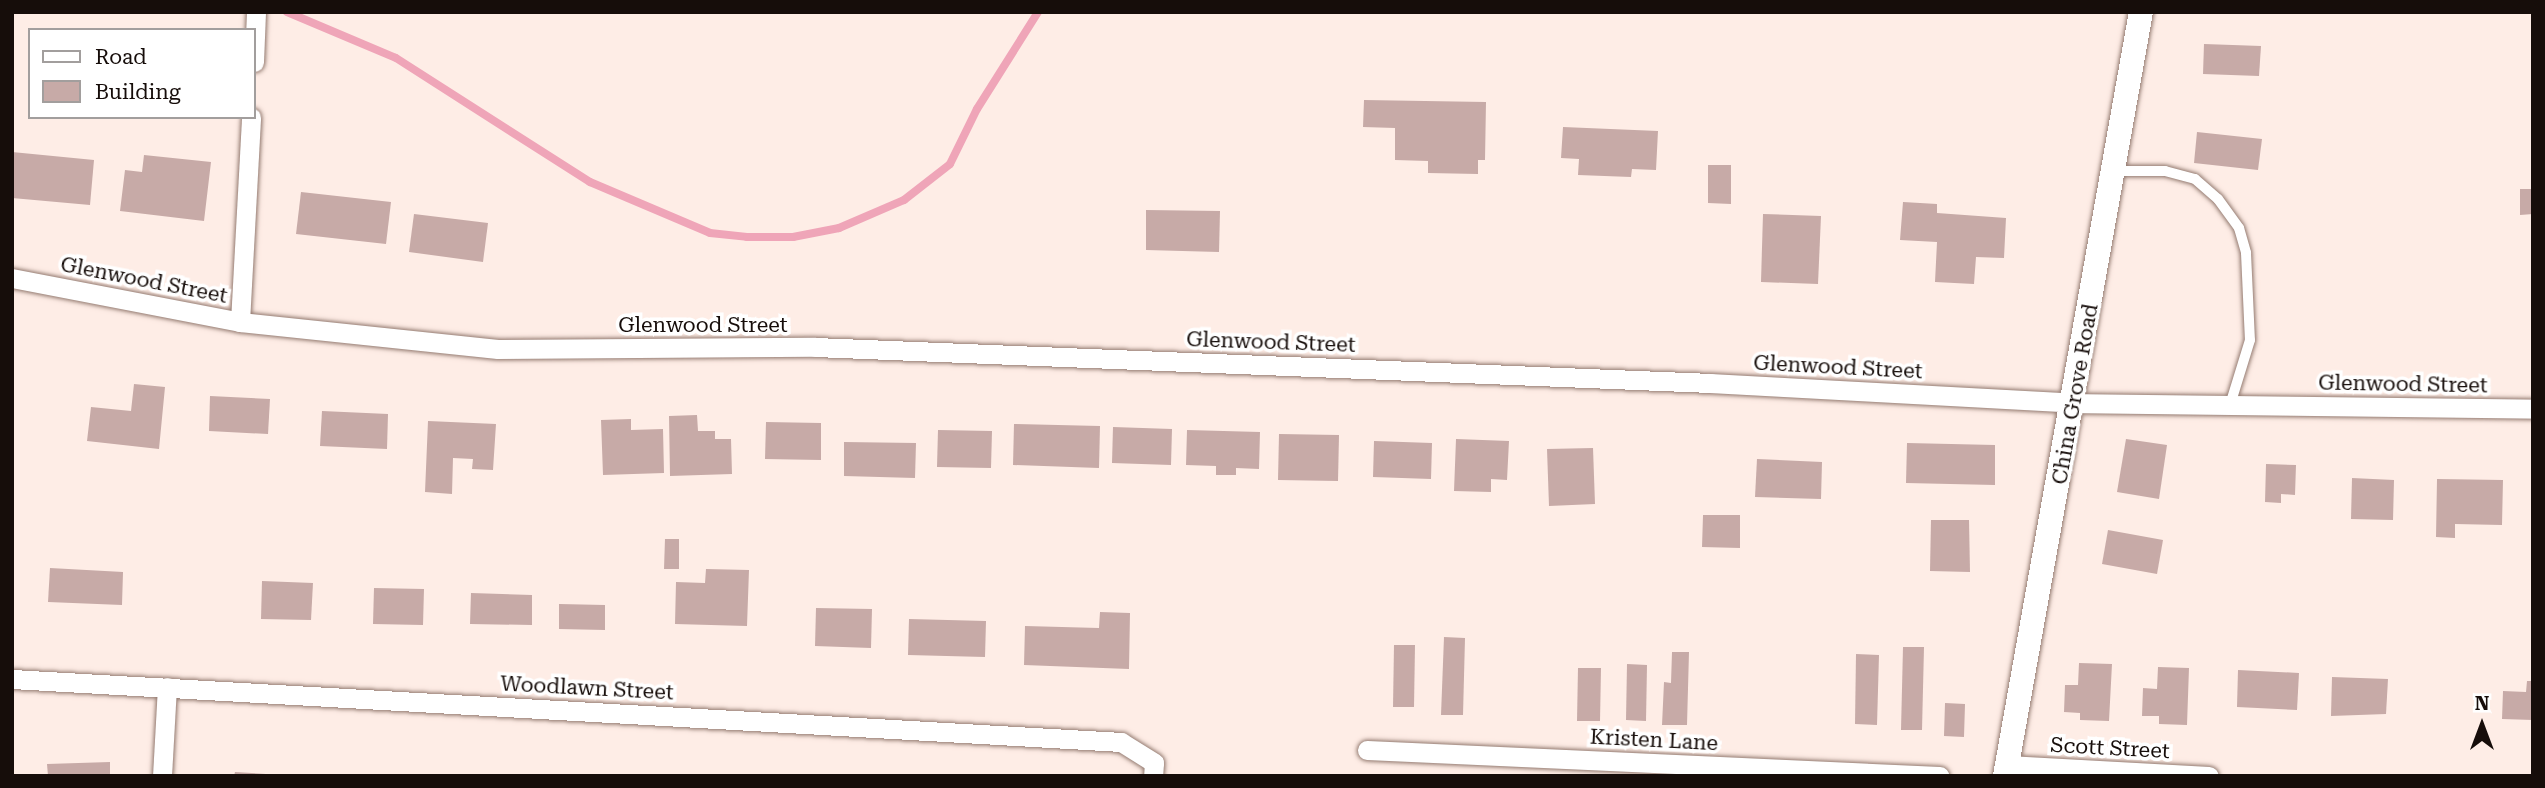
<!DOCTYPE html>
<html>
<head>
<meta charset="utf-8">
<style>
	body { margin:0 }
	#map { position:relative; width:2545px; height:788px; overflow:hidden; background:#feede6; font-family:"Roboto Serif",serif }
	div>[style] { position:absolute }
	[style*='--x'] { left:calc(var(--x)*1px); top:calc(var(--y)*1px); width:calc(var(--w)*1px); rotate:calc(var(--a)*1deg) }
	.stream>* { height:8px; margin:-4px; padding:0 4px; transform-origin:4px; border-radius:4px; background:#efa5b8 }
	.building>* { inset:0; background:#c7aaa7 }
	.roads { filter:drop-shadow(0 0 2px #947b71) drop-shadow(0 0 2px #947b71) }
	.service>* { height:10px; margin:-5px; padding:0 5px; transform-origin:5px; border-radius:5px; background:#fff }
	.minor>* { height:19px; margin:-9.5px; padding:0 9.5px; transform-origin:9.5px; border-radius:9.5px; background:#fff }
	.tertiary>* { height:24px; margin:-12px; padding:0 12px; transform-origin:12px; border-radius:12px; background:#fff }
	span { translate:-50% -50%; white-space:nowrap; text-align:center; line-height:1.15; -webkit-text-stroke:7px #fff; paint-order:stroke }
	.street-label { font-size:21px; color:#160d0a }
	.frame { position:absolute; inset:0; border:14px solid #160d0a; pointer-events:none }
	.legend { position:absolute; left:28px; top:28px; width:228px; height:91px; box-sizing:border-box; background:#fff; border:2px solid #a29e9d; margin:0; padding:9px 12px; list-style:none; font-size:21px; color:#160d0a }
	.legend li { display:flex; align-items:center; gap:14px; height:35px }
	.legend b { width:35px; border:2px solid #a29e9d }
	.north { position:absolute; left:2447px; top:690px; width:70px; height:70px; -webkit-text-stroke:5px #fff; paint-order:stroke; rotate:0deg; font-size:19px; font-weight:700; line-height:28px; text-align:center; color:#160d0a }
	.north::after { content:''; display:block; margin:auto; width:24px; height:32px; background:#160d0a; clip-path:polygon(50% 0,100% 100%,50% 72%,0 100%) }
</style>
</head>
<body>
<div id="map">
	<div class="stream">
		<div style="--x:287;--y:12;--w:118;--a:22.9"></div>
		<div style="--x:396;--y:58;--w:230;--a:32.6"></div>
		<div style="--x:590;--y:182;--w:130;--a:23"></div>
		<div style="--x:710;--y:233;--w:37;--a:6"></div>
		<div style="--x:747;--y:237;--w:46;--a:0"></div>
		<div style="--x:793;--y:237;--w:47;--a:-11.1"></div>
		<div style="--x:839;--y:228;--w:71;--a:-23.3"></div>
		<div style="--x:904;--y:200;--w:58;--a:-38"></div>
		<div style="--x:950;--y:164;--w:61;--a:-63.9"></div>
		<div style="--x:977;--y:109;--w:115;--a:-57.8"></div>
	</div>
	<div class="building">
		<div style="clip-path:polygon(2204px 44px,2261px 46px,2259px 76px,2203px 74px)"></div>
		<div style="clip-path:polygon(1364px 100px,1486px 102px,1485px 160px,1478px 160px,1478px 174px,1428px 173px,1428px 161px,1395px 160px,1395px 128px,1363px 127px)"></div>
		<div style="clip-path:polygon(1563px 127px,1658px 131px,1656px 170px,1632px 169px,1631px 177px,1578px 175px,1579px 159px,1561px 158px)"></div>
		<div style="clip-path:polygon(2197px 132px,2262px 139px,2258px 170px,2194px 163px)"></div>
		<div style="clip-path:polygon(12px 152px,94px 160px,90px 205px,12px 198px)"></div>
		<div style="clip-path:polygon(144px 155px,211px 162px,204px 221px,120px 211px,125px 170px,142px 172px)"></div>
		<div style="clip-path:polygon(1708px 165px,1731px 165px,1731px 204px,1708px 203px)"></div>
		<div style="clip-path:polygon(2520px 189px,2533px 189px,2533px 214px,2520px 215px)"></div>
		<div style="clip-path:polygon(301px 192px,391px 202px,386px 244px,296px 234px)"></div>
		<div style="clip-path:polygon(1903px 202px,1937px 204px,1937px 213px,2006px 218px,2004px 258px,1976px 257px,1974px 284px,1935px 282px,1937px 242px,1900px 240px)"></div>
		<div style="clip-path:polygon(1146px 210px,1220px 211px,1219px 252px,1146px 250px)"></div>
		<div style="clip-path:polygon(414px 214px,488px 223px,483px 262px,409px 252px)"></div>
		<div style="clip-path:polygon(1763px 214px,1821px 216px,1818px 284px,1761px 282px)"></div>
		<div style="clip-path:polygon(134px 384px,165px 387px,159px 449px,87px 441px,91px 407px,131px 411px)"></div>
		<div style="clip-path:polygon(210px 396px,270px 399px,268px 434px,209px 431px)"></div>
		<div style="clip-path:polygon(322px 411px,388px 414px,387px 449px,320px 446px)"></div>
		<div style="clip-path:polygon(697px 415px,698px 431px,715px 431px,715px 439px,731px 439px,732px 474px,670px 476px,669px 416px)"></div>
		<div style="clip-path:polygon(631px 419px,631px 430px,663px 429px,664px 473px,603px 475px,601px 420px)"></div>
		<div style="clip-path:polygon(428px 421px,496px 424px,493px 470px,472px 469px,473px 459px,453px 458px,452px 494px,425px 492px)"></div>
		<div style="clip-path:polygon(766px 422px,821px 423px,821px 460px,765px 459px)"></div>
		<div style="clip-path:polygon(1014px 424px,1100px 426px,1099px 468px,1013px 465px)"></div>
		<div style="clip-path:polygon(1113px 427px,1172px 429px,1171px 465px,1112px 463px)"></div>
		<div style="clip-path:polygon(938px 430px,992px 431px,991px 468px,937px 467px)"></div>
		<div style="clip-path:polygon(1187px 430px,1260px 432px,1259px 469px,1236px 468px,1236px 475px,1216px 475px,1216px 466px,1186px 465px)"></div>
		<div style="clip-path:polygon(1279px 434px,1339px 435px,1338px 481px,1278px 480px)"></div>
		<div style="clip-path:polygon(1456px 439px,1509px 441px,1507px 480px,1491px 479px,1491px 492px,1454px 491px)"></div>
		<div style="clip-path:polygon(2126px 439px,2167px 445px,2159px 499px,2117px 492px)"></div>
		<div style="clip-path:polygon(1374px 441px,1432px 443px,1431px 479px,1373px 477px)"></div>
		<div style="clip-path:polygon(844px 442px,916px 443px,915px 478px,844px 476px)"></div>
		<div style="clip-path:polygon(1907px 443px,1995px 445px,1995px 485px,1906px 483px)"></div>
		<div style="clip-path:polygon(1593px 448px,1595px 504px,1549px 506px,1547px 449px)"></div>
		<div style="clip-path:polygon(1757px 459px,1822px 462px,1821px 499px,1755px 497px)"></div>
		<div style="clip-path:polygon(2266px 464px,2296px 465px,2295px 495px,2281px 494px,2281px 503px,2265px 502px)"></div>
		<div style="clip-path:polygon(2352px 478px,2394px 480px,2393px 520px,2351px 519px)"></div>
		<div style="clip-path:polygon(2437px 479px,2503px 480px,2502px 525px,2455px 524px,2455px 538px,2436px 537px)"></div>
		<div style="clip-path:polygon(1703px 515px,1740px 515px,1740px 548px,1702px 547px)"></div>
		<div style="clip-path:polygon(1931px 520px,1969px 520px,1970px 572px,1930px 571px)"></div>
		<div style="clip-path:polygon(2108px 530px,2163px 540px,2157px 574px,2102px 564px)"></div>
		<div style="clip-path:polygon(665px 539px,679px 539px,679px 569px,664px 569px)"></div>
		<div style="clip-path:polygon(50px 568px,123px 572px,122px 605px,48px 602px)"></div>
		<div style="clip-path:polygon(706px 569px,749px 570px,747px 626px,675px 624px,676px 582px,705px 583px)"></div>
		<div style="clip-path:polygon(262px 581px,313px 583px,311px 620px,261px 619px)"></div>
		<div style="clip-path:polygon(374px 588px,424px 589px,423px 625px,373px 624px)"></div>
		<div style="clip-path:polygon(471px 593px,532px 595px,532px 625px,470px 624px)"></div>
		<div style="clip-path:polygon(559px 604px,605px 605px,605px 630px,559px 629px)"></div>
		<div style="clip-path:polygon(816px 608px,872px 609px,871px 648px,815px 646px)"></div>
		<div style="clip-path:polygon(1100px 612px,1130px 613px,1129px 669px,1024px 665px,1025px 626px,1099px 628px)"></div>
		<div style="clip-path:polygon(909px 619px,986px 621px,985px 657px,908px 655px)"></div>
		<div style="clip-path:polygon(1444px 637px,1465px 638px,1463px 715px,1441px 715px)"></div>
		<div style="clip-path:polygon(1394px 645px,1415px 645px,1414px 707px,1393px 707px)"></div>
		<div style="clip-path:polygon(1903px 647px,1924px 647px,1922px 730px,1901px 730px)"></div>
		<div style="clip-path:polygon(1672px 652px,1689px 652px,1687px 725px,1662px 725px,1664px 682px,1671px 683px)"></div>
		<div style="clip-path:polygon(1856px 654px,1879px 655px,1877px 725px,1855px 724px)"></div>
		<div style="clip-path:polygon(2079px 663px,2112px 664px,2109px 721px,2080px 720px,2080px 713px,2064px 712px,2065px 685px,2078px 685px)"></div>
		<div style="clip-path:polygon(1627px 664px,1647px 665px,1646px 721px,1626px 720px)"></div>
		<div style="clip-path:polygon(2158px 667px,2189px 668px,2187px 725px,2159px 724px,2159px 716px,2142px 716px,2143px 688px,2157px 689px)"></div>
		<div style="clip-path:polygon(1578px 668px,1601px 668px,1600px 721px,1577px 721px)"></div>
		<div style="clip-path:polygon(2238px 670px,2299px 673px,2297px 710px,2237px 707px)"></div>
		<div style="clip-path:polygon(2332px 677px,2388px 679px,2386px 714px,2331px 716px)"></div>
		<div style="clip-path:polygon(2527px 681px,2533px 681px,2533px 720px,2502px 719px,2503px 691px,2526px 692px)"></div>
		<div style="clip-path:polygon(1945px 703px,1965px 704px,1964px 737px,1944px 736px)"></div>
		<div style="clip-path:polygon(110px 762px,110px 776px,48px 776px,47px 764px)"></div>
		<div style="clip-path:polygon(235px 772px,266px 774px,266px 776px,234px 776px)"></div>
	</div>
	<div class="roads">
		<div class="service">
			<div style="--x:2115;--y:171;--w:50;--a:0"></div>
			<div style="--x:2165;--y:171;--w:31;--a:15"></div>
			<div style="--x:2195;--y:179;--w:30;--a:41"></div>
			<div style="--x:2218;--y:199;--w:36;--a:54"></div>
			<div style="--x:2239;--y:228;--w:26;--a:74"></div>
			<div style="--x:2246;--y:253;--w:87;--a:87.4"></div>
			<div style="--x:2250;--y:340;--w:68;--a:107.1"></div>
		</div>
		<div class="minor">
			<div style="--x:254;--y:62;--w:50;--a:-87.7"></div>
			<div style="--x:12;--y:278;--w:232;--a:10.9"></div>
			<div style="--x:240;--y:322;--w:259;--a:6"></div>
			<div style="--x:498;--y:349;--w:317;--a:-0.4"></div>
			<div style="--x:815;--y:347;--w:896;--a:2.3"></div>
			<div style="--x:1710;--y:383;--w:365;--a:3.1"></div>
			<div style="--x:2074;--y:403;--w:459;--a:0.7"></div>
			<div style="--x:240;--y:322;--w:205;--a:-86.9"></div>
			<div style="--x:12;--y:679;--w:1111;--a:3.25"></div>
			<div style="--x:1121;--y:742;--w:39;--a:32"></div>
			<div style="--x:1154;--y:763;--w:13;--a:94"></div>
			<div style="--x:1367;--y:750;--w:573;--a:2.6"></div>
			<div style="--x:2007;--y:765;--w:202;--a:3.1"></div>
			<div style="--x:162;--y:776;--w:89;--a:-86.8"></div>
		</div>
		<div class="tertiary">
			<div style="--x:2005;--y:776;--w:776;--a:-79.91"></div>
		</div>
	</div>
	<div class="street-label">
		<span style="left:144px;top:280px;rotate:11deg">Glenwood Street</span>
		<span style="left:703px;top:325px">Glenwood Street</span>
		<span style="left:1271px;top:342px;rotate:2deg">Glenwood Street</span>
		<span style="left:1838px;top:367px;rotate:3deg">Glenwood Street</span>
		<span style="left:2403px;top:384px;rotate:1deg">Glenwood Street</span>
		<span style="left:2075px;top:394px;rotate:-80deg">China Grove Road</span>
		<span style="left:587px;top:688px;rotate:3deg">Woodlawn Street</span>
		<span style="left:1654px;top:740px;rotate:3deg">Kristen Lane</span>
		<span style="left:2110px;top:748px;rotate:3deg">Scott Street</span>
	</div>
	<div class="frame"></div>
	<ul class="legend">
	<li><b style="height:9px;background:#fff"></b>Road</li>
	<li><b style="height:19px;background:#c7aaa7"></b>Building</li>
	</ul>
	<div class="north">N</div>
</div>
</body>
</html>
